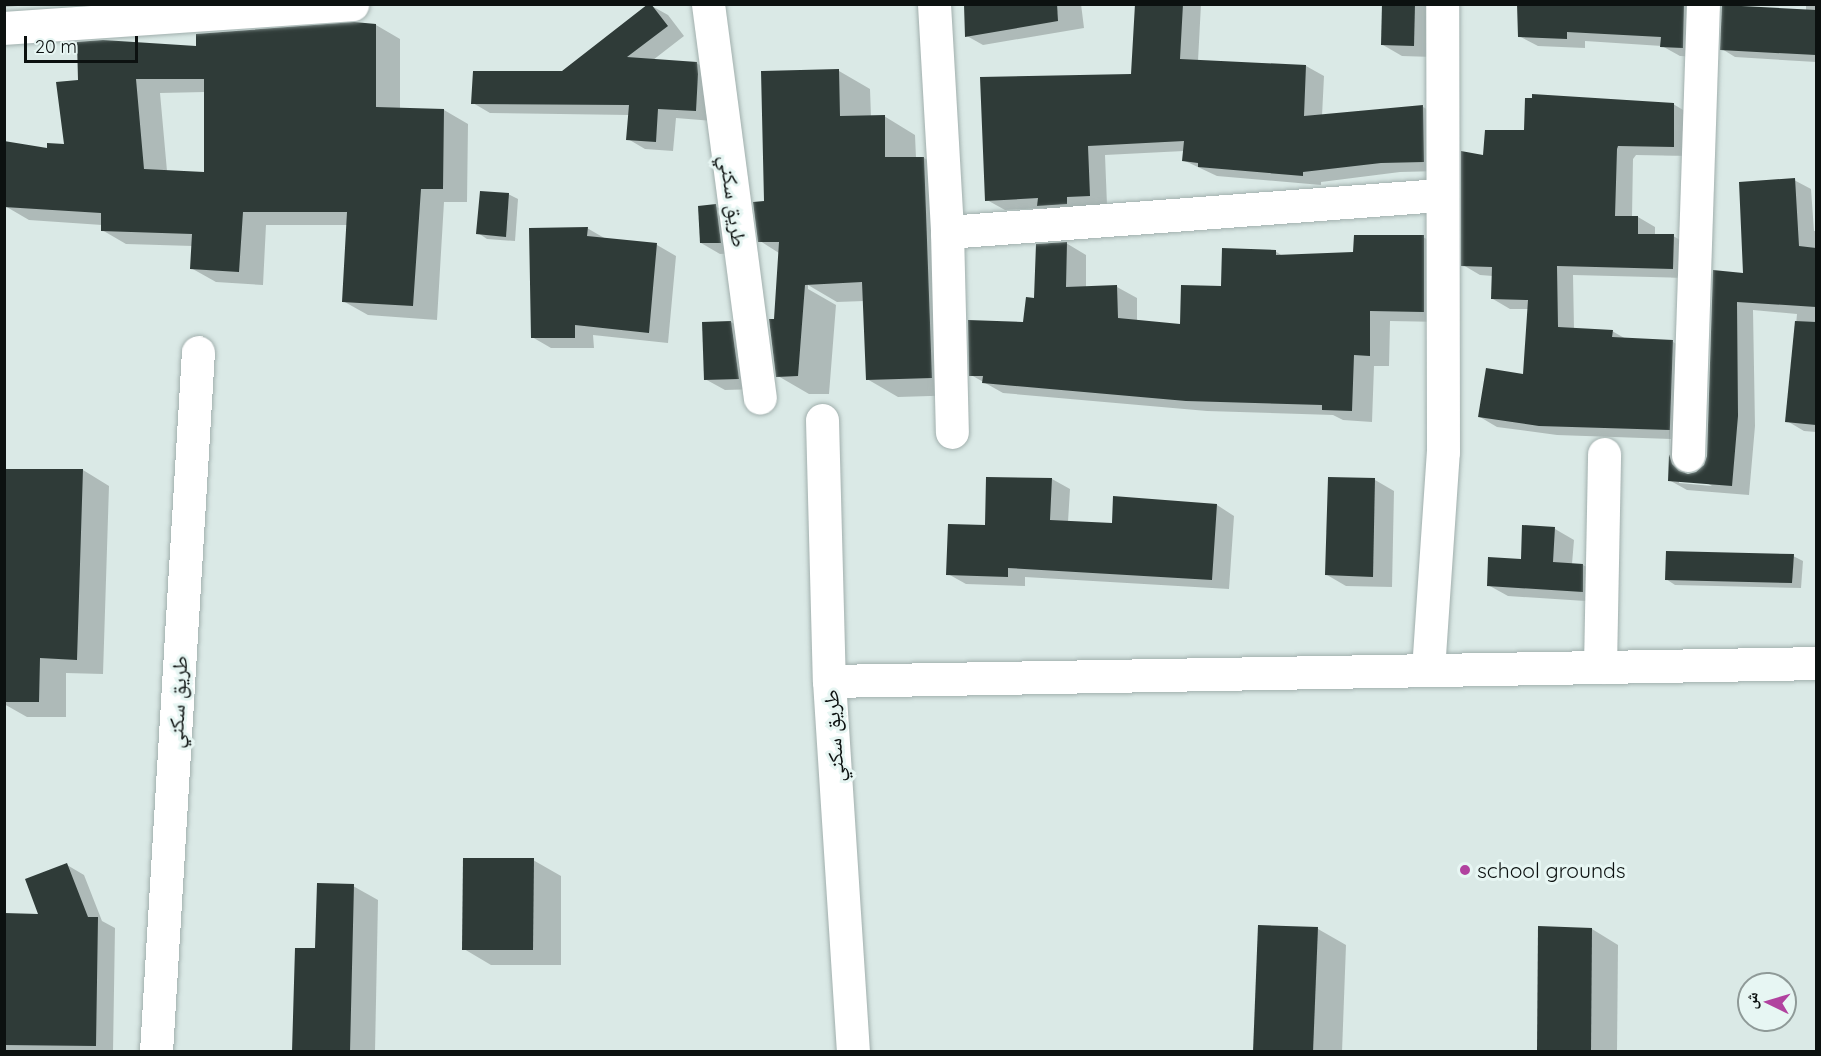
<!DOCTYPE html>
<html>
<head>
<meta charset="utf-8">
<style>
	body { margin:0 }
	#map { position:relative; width:1821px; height:1056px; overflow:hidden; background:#dae9e6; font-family:Quicksand,"Noto Naskh Arabic",sans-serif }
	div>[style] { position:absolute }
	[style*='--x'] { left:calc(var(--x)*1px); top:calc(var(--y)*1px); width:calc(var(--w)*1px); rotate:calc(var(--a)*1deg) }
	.shadow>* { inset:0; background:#0003 }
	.building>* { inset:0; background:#2f3b38 }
	.roads { filter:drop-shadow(0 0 2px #a1afad) drop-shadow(0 0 2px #a1afad) }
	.minor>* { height:33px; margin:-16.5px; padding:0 16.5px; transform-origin:16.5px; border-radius:16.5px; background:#fff }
	.dots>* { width:16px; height:16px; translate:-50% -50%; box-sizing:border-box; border:3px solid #e7f6f3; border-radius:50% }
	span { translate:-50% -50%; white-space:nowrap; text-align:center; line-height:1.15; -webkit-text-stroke:6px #e7f6f3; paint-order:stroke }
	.street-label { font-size:21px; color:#0c1110 }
	.poi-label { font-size:21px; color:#0c1110 }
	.left { translate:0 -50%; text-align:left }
	.frame { position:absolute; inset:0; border:6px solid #0c1110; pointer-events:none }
	.north { position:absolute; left:1737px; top:972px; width:60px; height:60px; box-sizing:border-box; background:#e7f6f3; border:2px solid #8f9a98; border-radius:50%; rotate:275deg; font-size:16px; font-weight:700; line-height:24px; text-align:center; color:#0c1110 }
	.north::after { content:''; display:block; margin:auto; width:21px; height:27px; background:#b1429f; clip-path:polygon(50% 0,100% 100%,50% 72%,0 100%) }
	.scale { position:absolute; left:24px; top:36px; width:114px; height:27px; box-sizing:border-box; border:3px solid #0c1110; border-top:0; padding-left:8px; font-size:18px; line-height:21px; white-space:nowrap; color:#0c1110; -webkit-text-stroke:4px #e7f6f3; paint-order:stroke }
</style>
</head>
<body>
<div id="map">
	<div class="shadow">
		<div style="clip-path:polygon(4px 4px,41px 4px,6px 7px)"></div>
		<div style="clip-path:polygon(966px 4px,1081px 4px,1084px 28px,983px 45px,967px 36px)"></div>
		<div style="clip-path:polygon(1137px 4px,1201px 4px,1198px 61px,1306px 66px,1324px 76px,1322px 116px,1423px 107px,1441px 117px,1441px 171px,1400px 172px,1321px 182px,1321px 185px,1217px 176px,1183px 160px,1184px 151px,1105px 155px,1107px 205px,1057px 216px,1043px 208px,1005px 210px,987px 200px,1133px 75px)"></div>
		<div style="clip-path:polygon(1384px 4px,1434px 4px,1433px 57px,1402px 56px,1383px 45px)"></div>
		<div style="clip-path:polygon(1521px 4px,1685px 4px,1702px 15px,1701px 57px,1680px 56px,1662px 46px,1585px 41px,1585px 48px,1538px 46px,1519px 36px)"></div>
		<div style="clip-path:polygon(1806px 4px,1816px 4px,1816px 62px,1735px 57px,1722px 49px,1806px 11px)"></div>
		<div style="clip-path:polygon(650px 5px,668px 15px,684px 36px,653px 60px,696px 63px,714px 73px,713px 121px,676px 118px,673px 151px,645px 149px,628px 139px,629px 115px,490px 113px,473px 103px,562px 73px)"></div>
		<div style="clip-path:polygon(evenodd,376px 25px,400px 39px,400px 109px,444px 110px,468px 124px,467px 202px,444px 202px,437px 320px,368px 315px,343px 301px,348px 225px,266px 225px,263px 285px,216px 282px,191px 268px,193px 246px,126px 244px,102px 230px,102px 225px,29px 220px,5px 206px,48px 149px,65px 146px,79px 81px,197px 48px,376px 25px,205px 92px,206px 173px,167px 171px,160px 93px,205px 92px)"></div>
		<div style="clip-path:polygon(839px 71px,870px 89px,871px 117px,884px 116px,915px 135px,916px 158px,924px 158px,955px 176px,963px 395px,898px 397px,867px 379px,864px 301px,837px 302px,808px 285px,808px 289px,836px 305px,829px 394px,809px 394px,778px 376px,775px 321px,779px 253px,760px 241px,765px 202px,763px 72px)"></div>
		<div style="clip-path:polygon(evenodd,1673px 104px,1690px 114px,1691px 156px,1636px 155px,1633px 159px,1632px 217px,1638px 217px,1655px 227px,1655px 236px,1673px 236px,1691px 246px,1690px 278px,1573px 275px,1574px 329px,1612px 331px,1626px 339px,1673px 342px,1690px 352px,1688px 472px,1685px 470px,1685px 474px,1693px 478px,1705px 466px,1708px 456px,1715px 272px,1745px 274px,1794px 180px,1811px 189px,1814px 231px,1816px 231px,1816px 432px,1804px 431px,1787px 421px,1797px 314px,1753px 310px,1755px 426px,1749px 495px,1687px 490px,1669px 480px,1671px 439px,1557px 435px,1497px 427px,1480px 417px,1524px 376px,1529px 309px,1510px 309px,1493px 299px,1493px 276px,1480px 275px,1463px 265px,1484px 157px,1526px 131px,1673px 104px,1679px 480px,1705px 482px,1712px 486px,1679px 483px,1679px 480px)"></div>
		<div style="clip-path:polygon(508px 194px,518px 199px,515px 241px,487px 239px,478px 233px)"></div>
		<div style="clip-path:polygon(715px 206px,734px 217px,739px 253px,720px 254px,701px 243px)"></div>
		<div style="clip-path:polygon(587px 228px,606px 239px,657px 245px,676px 256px,668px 343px,593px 335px,594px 348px,551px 348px,532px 337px)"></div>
		<div style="clip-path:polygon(1423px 237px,1443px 248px,1443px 322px,1390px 321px,1389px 366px,1374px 366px,1372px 422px,1343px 420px,1333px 415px,1207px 411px,1003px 393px,971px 375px,1025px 324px,1066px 243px,1086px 255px,1086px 288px,1117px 287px,1137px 298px,1137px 322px,1182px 326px,1223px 287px,1275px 251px,1284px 257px,1355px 253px)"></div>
		<div style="clip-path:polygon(731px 322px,750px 333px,757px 389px,725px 390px,705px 379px)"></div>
		<div style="clip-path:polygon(83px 470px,109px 486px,103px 674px,66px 673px,66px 717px,27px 717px,4px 704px,4px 471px)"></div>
		<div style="clip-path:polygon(1052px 479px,1070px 489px,1068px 522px,1113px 524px,1217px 505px,1234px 516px,1229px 589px,1025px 577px,1025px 586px,966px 584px,948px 574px,986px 526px)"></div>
		<div style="clip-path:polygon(1329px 479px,1375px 480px,1394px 491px,1392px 587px,1346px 586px,1327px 575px)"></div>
		<div style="clip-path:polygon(1555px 529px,1574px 540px,1572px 564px,1583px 565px,1602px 576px,1601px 602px,1508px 596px,1488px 585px,1522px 561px)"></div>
		<div style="clip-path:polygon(1793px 556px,1803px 561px,1801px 588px,1675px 585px,1666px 579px)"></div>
		<div style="clip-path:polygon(533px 860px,561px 876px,561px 965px,491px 965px,464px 949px)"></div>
		<div style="clip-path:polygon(67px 865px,84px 875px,102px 921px,115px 928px,113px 1052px,4px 1052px,4px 914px,40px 915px)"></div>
		<div style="clip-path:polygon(353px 886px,378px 900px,375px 1052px,294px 1052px,316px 950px)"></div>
		<div style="clip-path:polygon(1260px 927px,1318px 929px,1346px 945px,1342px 1052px,1255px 1052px)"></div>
		<div style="clip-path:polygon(1592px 929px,1618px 945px,1617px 1052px,1539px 1052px)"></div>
	</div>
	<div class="building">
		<div style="clip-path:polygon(648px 4px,651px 4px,668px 26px,627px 57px,697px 62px,698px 74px,696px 111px,658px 109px,656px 142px,626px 140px,629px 105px,471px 104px,473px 71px,562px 71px)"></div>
		<div style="clip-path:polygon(964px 4px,1057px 4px,1058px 21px,965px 37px)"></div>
		<div style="clip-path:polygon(1135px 4px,1183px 4px,1180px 59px,1306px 65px,1304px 116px,1423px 105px,1424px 162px,1381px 163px,1303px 172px,1303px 176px,1198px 167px,1198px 163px,1182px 161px,1184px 141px,1088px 146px,1090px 196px,1067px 197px,1067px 204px,1037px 206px,1038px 198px,985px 201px,980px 77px,1131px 74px)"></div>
		<div style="clip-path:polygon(1382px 4px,1415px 4px,1414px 46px,1381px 45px)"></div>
		<div style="clip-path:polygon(1517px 4px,1684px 4px,1683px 48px,1660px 47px,1661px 37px,1567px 32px,1567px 39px,1518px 37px)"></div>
		<div style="clip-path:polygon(1722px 5px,1816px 10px,1816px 55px,1720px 50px)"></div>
		<div style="clip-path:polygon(evenodd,354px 22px,376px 24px,376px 107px,444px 109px,443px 189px,421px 189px,413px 306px,342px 302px,347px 212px,243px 212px,239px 272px,190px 269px,192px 234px,101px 231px,101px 213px,4px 207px,4px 141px,47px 148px,47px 143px,64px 144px,56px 82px,78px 80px,77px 42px,103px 40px,196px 46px,196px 34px,354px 22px,136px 79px,204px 79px,204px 172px,144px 169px,136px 79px)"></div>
		<div style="clip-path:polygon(839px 69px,840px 116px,885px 115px,885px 157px,924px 157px,932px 378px,866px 380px,862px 282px,805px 285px,798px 376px,776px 377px,769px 319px,774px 319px,779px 242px,758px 242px,753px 202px,764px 201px,761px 71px)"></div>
		<div style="clip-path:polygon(1532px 94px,1674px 103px,1674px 147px,1618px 146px,1617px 149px,1615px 216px,1638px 216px,1638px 234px,1674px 234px,1673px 269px,1557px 266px,1558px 327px,1613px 330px,1612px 337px,1673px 340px,1669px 454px,1672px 464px,1679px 471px,1688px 474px,1696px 472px,1704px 465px,1707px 456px,1713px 270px,1743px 273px,1739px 182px,1795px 178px,1799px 246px,1816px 248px,1816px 307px,1737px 302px,1738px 416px,1732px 486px,1668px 481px,1670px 430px,1539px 426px,1478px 417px,1486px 368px,1523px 374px,1528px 300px,1491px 299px,1492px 267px,1461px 266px,1461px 151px,1483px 155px,1485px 130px,1524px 130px,1525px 98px,1532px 98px)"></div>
		<div style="clip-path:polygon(480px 191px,509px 193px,506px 237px,476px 234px)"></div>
		<div style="clip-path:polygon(716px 204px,721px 243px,700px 243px,698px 206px)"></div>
		<div style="clip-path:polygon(588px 227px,587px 236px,657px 243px,649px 333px,575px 325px,575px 338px,531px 338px,529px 228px)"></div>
		<div style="clip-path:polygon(1354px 235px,1424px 235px,1424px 312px,1370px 311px,1370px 356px,1354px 355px,1352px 411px,1322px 410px,1322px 405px,1186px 401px,982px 383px,983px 376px,969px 376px,968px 320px,1023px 322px,1026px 297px,1034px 298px,1036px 244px,1067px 242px,1066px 287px,1117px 285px,1118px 318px,1180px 324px,1181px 285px,1221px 286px,1222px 248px,1276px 250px,1276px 255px,1353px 252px)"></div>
		<div style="clip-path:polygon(731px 321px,739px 379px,704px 380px,702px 322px)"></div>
		<div style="clip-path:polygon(1795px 321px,1816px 322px,1816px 425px,1785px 422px)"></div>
		<div style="clip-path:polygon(4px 469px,83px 469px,77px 660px,40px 658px,39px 702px,4px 702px)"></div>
		<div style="clip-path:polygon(986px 477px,1052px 478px,1050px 520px,1112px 523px,1113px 496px,1217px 504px,1212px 580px,1008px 568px,1008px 577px,946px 575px,948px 524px,985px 525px)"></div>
		<div style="clip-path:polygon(1328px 477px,1375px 478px,1373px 577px,1325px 575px)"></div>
		<div style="clip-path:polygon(1522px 525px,1555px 527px,1553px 562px,1583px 564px,1583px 592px,1487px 586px,1488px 557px,1521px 559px)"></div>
		<div style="clip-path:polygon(1666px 551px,1794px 554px,1792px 583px,1665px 580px)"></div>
		<div style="clip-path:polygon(463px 858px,534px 858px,533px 950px,462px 950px)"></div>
		<div style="clip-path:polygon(67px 863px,88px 917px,98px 917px,96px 1046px,4px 1045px,4px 913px,38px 914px,25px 879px)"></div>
		<div style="clip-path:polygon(317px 883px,354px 884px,350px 1052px,292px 1052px,295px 948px,315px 948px)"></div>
		<div style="clip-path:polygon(1258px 925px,1318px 927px,1313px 1052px,1253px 1052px)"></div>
		<div style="clip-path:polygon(1538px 926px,1592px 928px,1591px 1052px,1537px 1052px)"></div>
	</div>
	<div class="roads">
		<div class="minor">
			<div style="--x:708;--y:4;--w:397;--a:82.5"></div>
			<div style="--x:934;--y:4;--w:228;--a:86.7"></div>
			<div style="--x:947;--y:232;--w:200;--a:88.6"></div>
			<div style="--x:4;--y:28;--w:349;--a:-3.9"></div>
			<div style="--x:947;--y:232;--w:496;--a:-4.3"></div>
			<div style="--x:822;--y:420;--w:261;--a:88.5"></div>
			<div style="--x:829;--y:681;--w:372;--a:86.3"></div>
			<div style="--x:1688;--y:455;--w:451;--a:-88.1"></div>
			<div style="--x:1600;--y:667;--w:213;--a:-88.9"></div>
			<div style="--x:1428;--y:670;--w:219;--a:-86.1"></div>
			<div style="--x:1443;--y:452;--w:448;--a:-90.1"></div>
			<div style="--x:829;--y:681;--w:987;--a:-1.04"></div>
			<div style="--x:156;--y:1052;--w:701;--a:-86.57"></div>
		</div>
	</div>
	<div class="dots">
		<div style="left:1465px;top:870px;background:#b1429f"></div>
	</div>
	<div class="street-label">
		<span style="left:734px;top:201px;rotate:82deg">طريق سكني</span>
		<span style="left:177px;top:702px;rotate:-87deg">طريق سكني</span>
		<span style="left:833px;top:736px;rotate:-94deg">طريق سكني</span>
	</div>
	<div class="poi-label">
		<span class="left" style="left:1477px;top:870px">school grounds</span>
	</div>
	<div class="frame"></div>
	<div class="north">ش</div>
	<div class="scale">20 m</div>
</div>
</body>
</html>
